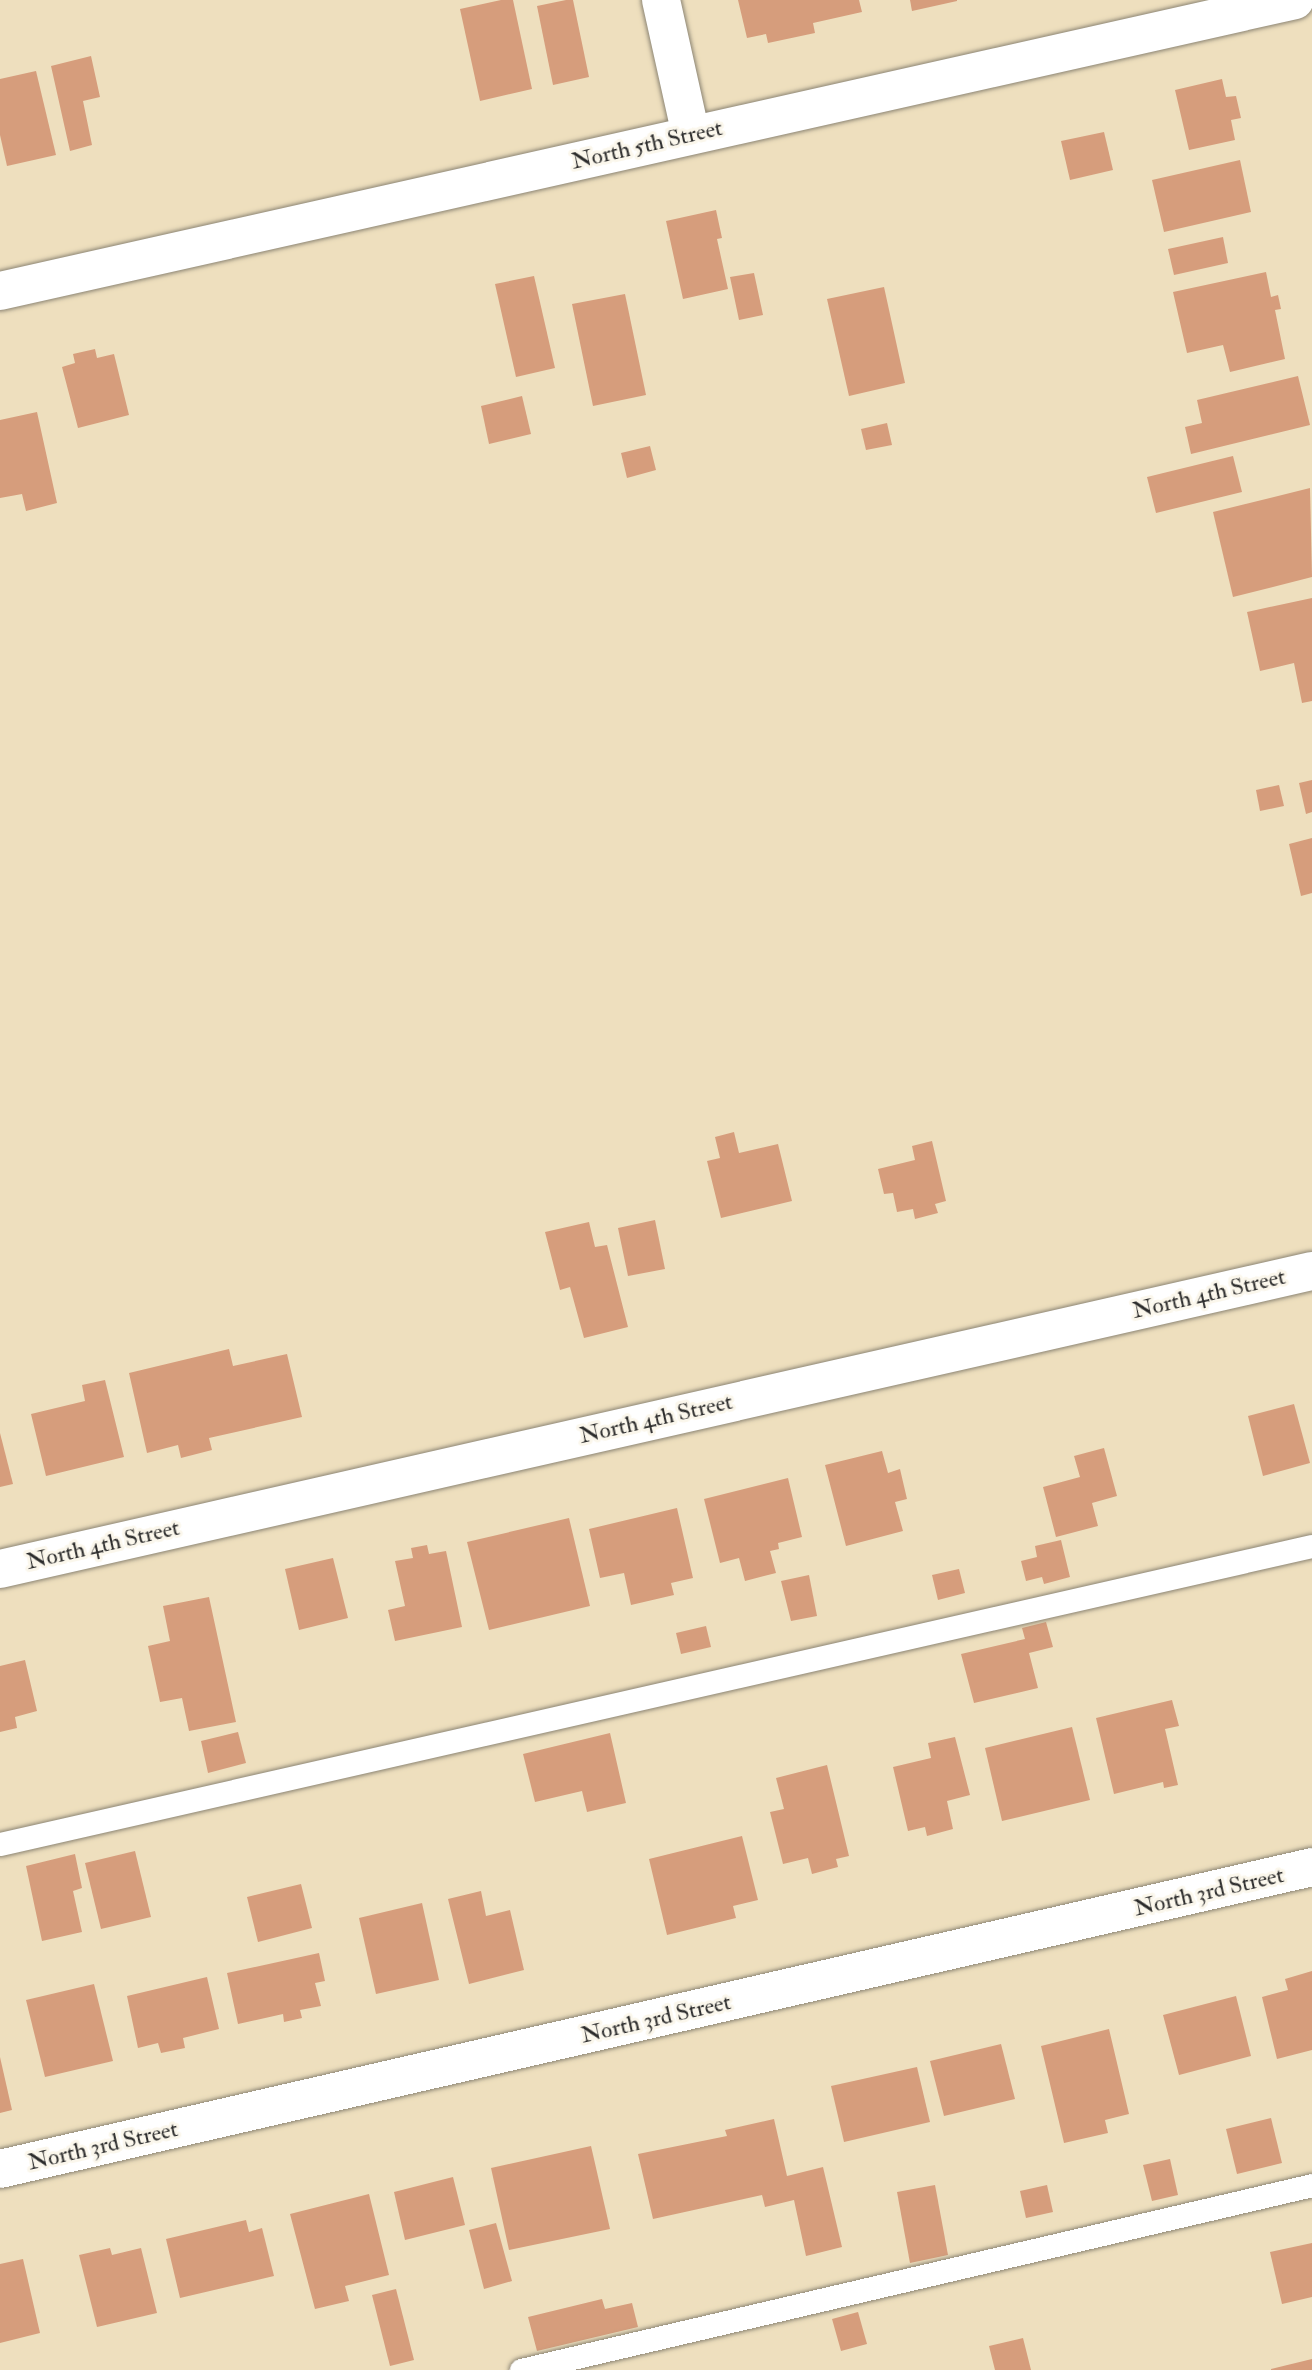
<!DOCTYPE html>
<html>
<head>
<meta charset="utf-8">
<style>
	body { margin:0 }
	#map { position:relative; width:1312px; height:2370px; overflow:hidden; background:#eedfbe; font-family:"IM FELL Double Pica",serif }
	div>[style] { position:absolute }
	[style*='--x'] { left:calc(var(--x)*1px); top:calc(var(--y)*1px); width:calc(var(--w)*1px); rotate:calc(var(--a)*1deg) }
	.building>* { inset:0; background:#d69d7c }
	.roads { filter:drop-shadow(0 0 2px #8c8574) drop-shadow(0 0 2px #8c8574) }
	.service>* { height:23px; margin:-11.5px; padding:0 11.5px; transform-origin:11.5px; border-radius:11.5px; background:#fff }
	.minor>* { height:38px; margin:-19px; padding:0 19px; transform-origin:19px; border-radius:19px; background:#fff }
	span { translate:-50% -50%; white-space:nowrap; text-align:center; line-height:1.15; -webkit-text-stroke:6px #fbf7ec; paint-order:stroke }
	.street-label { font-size:23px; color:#2b2b2b }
</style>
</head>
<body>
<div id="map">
	<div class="building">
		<div style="clip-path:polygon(501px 0,513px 0,532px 89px,480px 101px,460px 9px)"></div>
		<div style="clip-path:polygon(566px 0,573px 0,589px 77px,553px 85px,537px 6px)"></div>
		<div style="clip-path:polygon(738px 0,859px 0,862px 12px,813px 23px,815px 33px,768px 43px,766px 34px,747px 38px)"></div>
		<div style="clip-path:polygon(910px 0,957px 0,957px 1px,912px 11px)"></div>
		<div style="clip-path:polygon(91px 56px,100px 97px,83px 101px,92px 145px,70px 151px,51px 66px)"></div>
		<div style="clip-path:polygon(36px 71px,56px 155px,7px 166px,0 135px,0 79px)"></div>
		<div style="clip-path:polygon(1222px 79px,1226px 97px,1236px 96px,1241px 118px,1231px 120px,1235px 140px,1189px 150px,1175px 90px)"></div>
		<div style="clip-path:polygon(1104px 132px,1113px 170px,1070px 180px,1061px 141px)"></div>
		<div style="clip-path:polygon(1240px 160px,1251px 212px,1164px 232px,1152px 180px)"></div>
		<div style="clip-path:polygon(716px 210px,722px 238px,717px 239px,728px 289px,683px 299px,666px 221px)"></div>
		<div style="clip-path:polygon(1223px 237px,1228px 263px,1174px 275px,1168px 249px)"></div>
		<div style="clip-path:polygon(1266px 272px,1271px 297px,1278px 295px,1281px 309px,1275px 310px,1285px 359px,1230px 372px,1223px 345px,1187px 353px,1173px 292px)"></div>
		<div style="clip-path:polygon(754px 273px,763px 315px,739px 320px,730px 277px)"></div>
		<div style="clip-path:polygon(534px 276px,555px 368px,516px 377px,495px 284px)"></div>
		<div style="clip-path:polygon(884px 287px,905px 383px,849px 396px,827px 299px)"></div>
		<div style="clip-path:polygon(625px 294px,646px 395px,593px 406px,572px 304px)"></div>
		<div style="clip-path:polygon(95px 349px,97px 358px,114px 354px,129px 415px,78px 428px,62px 367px,75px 363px,73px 354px)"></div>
		<div style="clip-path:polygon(1298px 376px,1310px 425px,1191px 454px,1185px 427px,1202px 423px,1197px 400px)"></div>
		<div style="clip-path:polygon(522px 396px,531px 434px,489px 444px,481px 406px)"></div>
		<div style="clip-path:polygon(37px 412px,57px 503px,26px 511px,22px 494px,0 498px,0 420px)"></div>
		<div style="clip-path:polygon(887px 423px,892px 445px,866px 450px,861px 429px)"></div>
		<div style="clip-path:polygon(650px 446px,656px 470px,627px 478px,621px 453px)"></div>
		<div style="clip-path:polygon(1233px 456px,1242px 492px,1156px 513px,1147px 477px)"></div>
		<div style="clip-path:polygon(1310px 488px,1312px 577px,1233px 597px,1213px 512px)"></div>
		<div style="clip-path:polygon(1312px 598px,1312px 701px,1302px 703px,1294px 663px,1260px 671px,1247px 612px)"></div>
		<div style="clip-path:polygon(1312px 780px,1312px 812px,1306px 814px,1299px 783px)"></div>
		<div style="clip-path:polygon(1279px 785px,1284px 806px,1260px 811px,1256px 790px)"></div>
		<div style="clip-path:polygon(1312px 838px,1312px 893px,1301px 896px,1289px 844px)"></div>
		<div style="clip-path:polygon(734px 1132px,739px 1153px,778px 1144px,792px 1201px,721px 1218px,707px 1161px,720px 1158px,715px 1137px)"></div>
		<div style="clip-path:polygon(932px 1141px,946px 1201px,935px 1204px,938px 1213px,915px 1219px,913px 1209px,897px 1212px,893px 1193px,884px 1194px,878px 1169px,915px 1160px,912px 1146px)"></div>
		<div style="clip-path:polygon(655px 1220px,665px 1269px,628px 1276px,618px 1228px)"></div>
		<div style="clip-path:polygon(589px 1222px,595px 1247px,607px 1245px,628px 1327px,584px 1338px,570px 1287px,560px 1290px,545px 1232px)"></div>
		<div style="clip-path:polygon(229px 1349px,233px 1366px,287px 1354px,302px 1417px,209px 1438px,212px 1450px,181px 1458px,178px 1445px,147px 1453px,129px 1373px)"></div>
		<div style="clip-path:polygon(105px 1380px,124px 1457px,46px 1476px,31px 1414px,85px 1401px,82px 1385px)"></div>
		<div style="clip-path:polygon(1294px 1404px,1310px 1463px,1263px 1476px,1248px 1416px)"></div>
		<div style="clip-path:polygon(0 1433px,13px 1484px,0 1487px)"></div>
		<div style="clip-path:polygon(1104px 1448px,1117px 1496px,1092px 1503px,1098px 1526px,1056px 1537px,1043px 1487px,1080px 1477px,1074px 1456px)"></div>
		<div style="clip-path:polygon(882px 1451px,888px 1473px,900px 1469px,907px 1499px,895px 1502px,903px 1531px,846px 1546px,825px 1465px)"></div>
		<div style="clip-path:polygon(788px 1478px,802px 1537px,778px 1543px,779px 1549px,770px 1551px,776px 1573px,745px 1581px,739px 1558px,720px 1563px,704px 1499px)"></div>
		<div style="clip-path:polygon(677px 1508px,693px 1578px,671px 1583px,674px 1595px,631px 1605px,624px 1573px,600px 1578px,589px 1529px)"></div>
		<div style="clip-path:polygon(569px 1518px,590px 1606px,489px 1630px,467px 1542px)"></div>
		<div style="clip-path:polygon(1061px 1540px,1070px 1577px,1044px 1584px,1042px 1577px,1026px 1581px,1021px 1561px,1037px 1557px,1035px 1546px)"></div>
		<div style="clip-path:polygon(427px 1545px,429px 1554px,446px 1551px,462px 1627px,395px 1641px,388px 1610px,405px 1606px,395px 1561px,413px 1558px,411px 1548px)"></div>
		<div style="clip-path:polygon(333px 1558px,348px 1618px,299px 1630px,285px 1569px)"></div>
		<div style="clip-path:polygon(959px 1569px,965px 1593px,938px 1600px,932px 1575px)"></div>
		<div style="clip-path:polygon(809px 1575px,817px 1616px,791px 1621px,781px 1581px)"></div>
		<div style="clip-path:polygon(209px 1597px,236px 1722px,189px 1731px,182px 1698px,160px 1702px,148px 1646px,170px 1641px,163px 1606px)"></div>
		<div style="clip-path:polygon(1046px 1622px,1053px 1647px,1029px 1653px,1038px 1688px,974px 1703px,961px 1654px,1025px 1639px,1022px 1628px)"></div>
		<div style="clip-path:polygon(706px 1626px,711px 1647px,681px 1654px,676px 1633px)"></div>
		<div style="clip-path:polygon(25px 1660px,37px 1711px,15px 1717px,17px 1728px,0 1732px,0 1666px)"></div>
		<div style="clip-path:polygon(1172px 1700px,1179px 1726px,1165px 1729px,1178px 1785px,1164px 1788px,1163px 1782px,1114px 1794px,1096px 1718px)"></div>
		<div style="clip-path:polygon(1072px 1727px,1090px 1800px,1002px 1821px,985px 1748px)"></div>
		<div style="clip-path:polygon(238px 1732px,246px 1763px,208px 1773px,201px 1741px)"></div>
		<div style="clip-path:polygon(610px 1733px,626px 1803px,587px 1812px,582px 1791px,535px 1802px,523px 1754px)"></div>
		<div style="clip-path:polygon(955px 1737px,970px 1795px,947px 1801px,953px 1829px,927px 1836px,925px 1827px,908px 1831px,893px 1767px,931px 1758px,928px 1743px)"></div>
		<div style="clip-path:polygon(827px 1765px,849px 1856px,836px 1859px,838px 1867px,812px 1874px,808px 1858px,783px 1864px,770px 1812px,784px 1809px,776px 1778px)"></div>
		<div style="clip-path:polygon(742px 1836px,758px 1900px,733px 1906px,736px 1918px,667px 1935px,649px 1859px)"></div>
		<div style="clip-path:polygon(135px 1851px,151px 1917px,101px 1929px,85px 1863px)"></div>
		<div style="clip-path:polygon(75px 1854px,82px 1888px,73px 1891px,82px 1932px,42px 1941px,26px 1866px)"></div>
		<div style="clip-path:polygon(301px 1884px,312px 1928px,258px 1942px,247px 1897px)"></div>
		<div style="clip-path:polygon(481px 1891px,486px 1916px,510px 1910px,524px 1970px,469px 1984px,448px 1899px)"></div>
		<div style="clip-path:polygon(422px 1903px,439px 1980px,376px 1994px,359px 1918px)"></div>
		<div style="clip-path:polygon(319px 1953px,325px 1981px,315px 1983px,321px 2006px,300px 2010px,302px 2018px,284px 2022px,283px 2014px,238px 2024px,227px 1973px)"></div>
		<div style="clip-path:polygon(1312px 1971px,1312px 2050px,1277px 2059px,1262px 1997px,1288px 1990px,1285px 1979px)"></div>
		<div style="clip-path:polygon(207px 1977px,219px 2029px,183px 2038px,185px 2048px,161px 2053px,158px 2043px,138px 2048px,127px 1996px)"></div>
		<div style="clip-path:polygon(94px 1984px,113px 2061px,45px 2077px,26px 2000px)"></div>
		<div style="clip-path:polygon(1236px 1996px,1251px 2056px,1179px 2075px,1163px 2015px)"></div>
		<div style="clip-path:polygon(1109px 2029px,1129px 2114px,1105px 2120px,1108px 2133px,1064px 2143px,1041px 2046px)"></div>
		<div style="clip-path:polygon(1001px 2044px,1015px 2099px,944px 2116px,930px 2061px)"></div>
		<div style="clip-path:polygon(0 2057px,12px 2110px,0 2113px)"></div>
		<div style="clip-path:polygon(917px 2067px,930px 2122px,844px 2142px,831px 2086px)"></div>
		<div style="clip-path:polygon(1271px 2118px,1282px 2163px,1237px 2174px,1226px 2129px)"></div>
		<div style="clip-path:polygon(774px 2119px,787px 2176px,823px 2167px,842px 2247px,806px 2256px,794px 2200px,765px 2207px,762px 2195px,653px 2219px,638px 2154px,727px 2136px,725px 2130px)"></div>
		<div style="clip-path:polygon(591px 2146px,610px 2229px,509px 2250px,491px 2168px)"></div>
		<div style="clip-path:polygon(1170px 2159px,1178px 2195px,1152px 2201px,1143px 2165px)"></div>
		<div style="clip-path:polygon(453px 2177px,465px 2225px,405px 2240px,394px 2192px)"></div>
		<div style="clip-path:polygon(935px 2185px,948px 2255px,910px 2263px,897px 2192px)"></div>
		<div style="clip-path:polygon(1047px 2185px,1053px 2212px,1026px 2218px,1020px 2191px)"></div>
		<div style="clip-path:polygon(369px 2194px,389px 2275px,345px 2286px,349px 2301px,315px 2309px,290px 2214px)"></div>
		<div style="clip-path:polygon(246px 2220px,249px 2232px,262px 2228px,274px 2276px,180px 2298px,166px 2239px)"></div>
		<div style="clip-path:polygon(496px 2223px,512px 2281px,484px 2289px,469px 2230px)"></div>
		<div style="clip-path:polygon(1312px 2243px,1312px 2297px,1282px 2304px,1270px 2252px)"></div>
		<div style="clip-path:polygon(110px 2248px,112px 2255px,141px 2248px,157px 2313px,97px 2327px,79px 2255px)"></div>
		<div style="clip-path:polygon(23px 2259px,40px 2333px,0 2343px,0 2264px)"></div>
		<div style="clip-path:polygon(396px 2289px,414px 2360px,390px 2366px,372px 2295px)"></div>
		<div style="clip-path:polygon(602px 2299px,605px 2309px,632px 2303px,638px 2327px,537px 2351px,528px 2317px)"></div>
		<div style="clip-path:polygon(858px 2312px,867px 2344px,841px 2351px,832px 2319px)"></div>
		<div style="clip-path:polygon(1023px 2338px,1031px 2370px,995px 2370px,989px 2346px)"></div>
		<div style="clip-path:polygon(1312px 2359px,1312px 2370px,1271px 2370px,1271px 2369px)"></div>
	</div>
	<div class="roads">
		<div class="service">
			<div style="--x:0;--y:1844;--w:1345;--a:-12.8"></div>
			<div style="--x:521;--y:2370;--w:812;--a:-13.16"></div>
		</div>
		<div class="minor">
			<div style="--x:661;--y:0;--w:138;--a:77.5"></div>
			<div style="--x:0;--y:291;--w:1327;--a:-12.66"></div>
			<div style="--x:0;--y:1569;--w:1345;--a:-12.8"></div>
			<div style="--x:0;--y:2169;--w:1346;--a:-12.96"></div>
		</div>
	</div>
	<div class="street-label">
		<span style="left:647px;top:145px;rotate:-13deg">North 5th Street</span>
		<span style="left:1209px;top:1294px;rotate:-13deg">North 4th Street</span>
		<span style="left:656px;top:1419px;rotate:-13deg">North 4th Street</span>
		<span style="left:103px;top:1545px;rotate:-13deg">North 4th Street</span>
		<span style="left:1209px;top:1892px;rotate:-13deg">North 3rd Street</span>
		<span style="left:656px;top:2019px;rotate:-13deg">North 3rd Street</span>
		<span style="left:103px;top:2146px;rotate:-13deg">North 3rd Street</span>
	</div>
</div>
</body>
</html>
